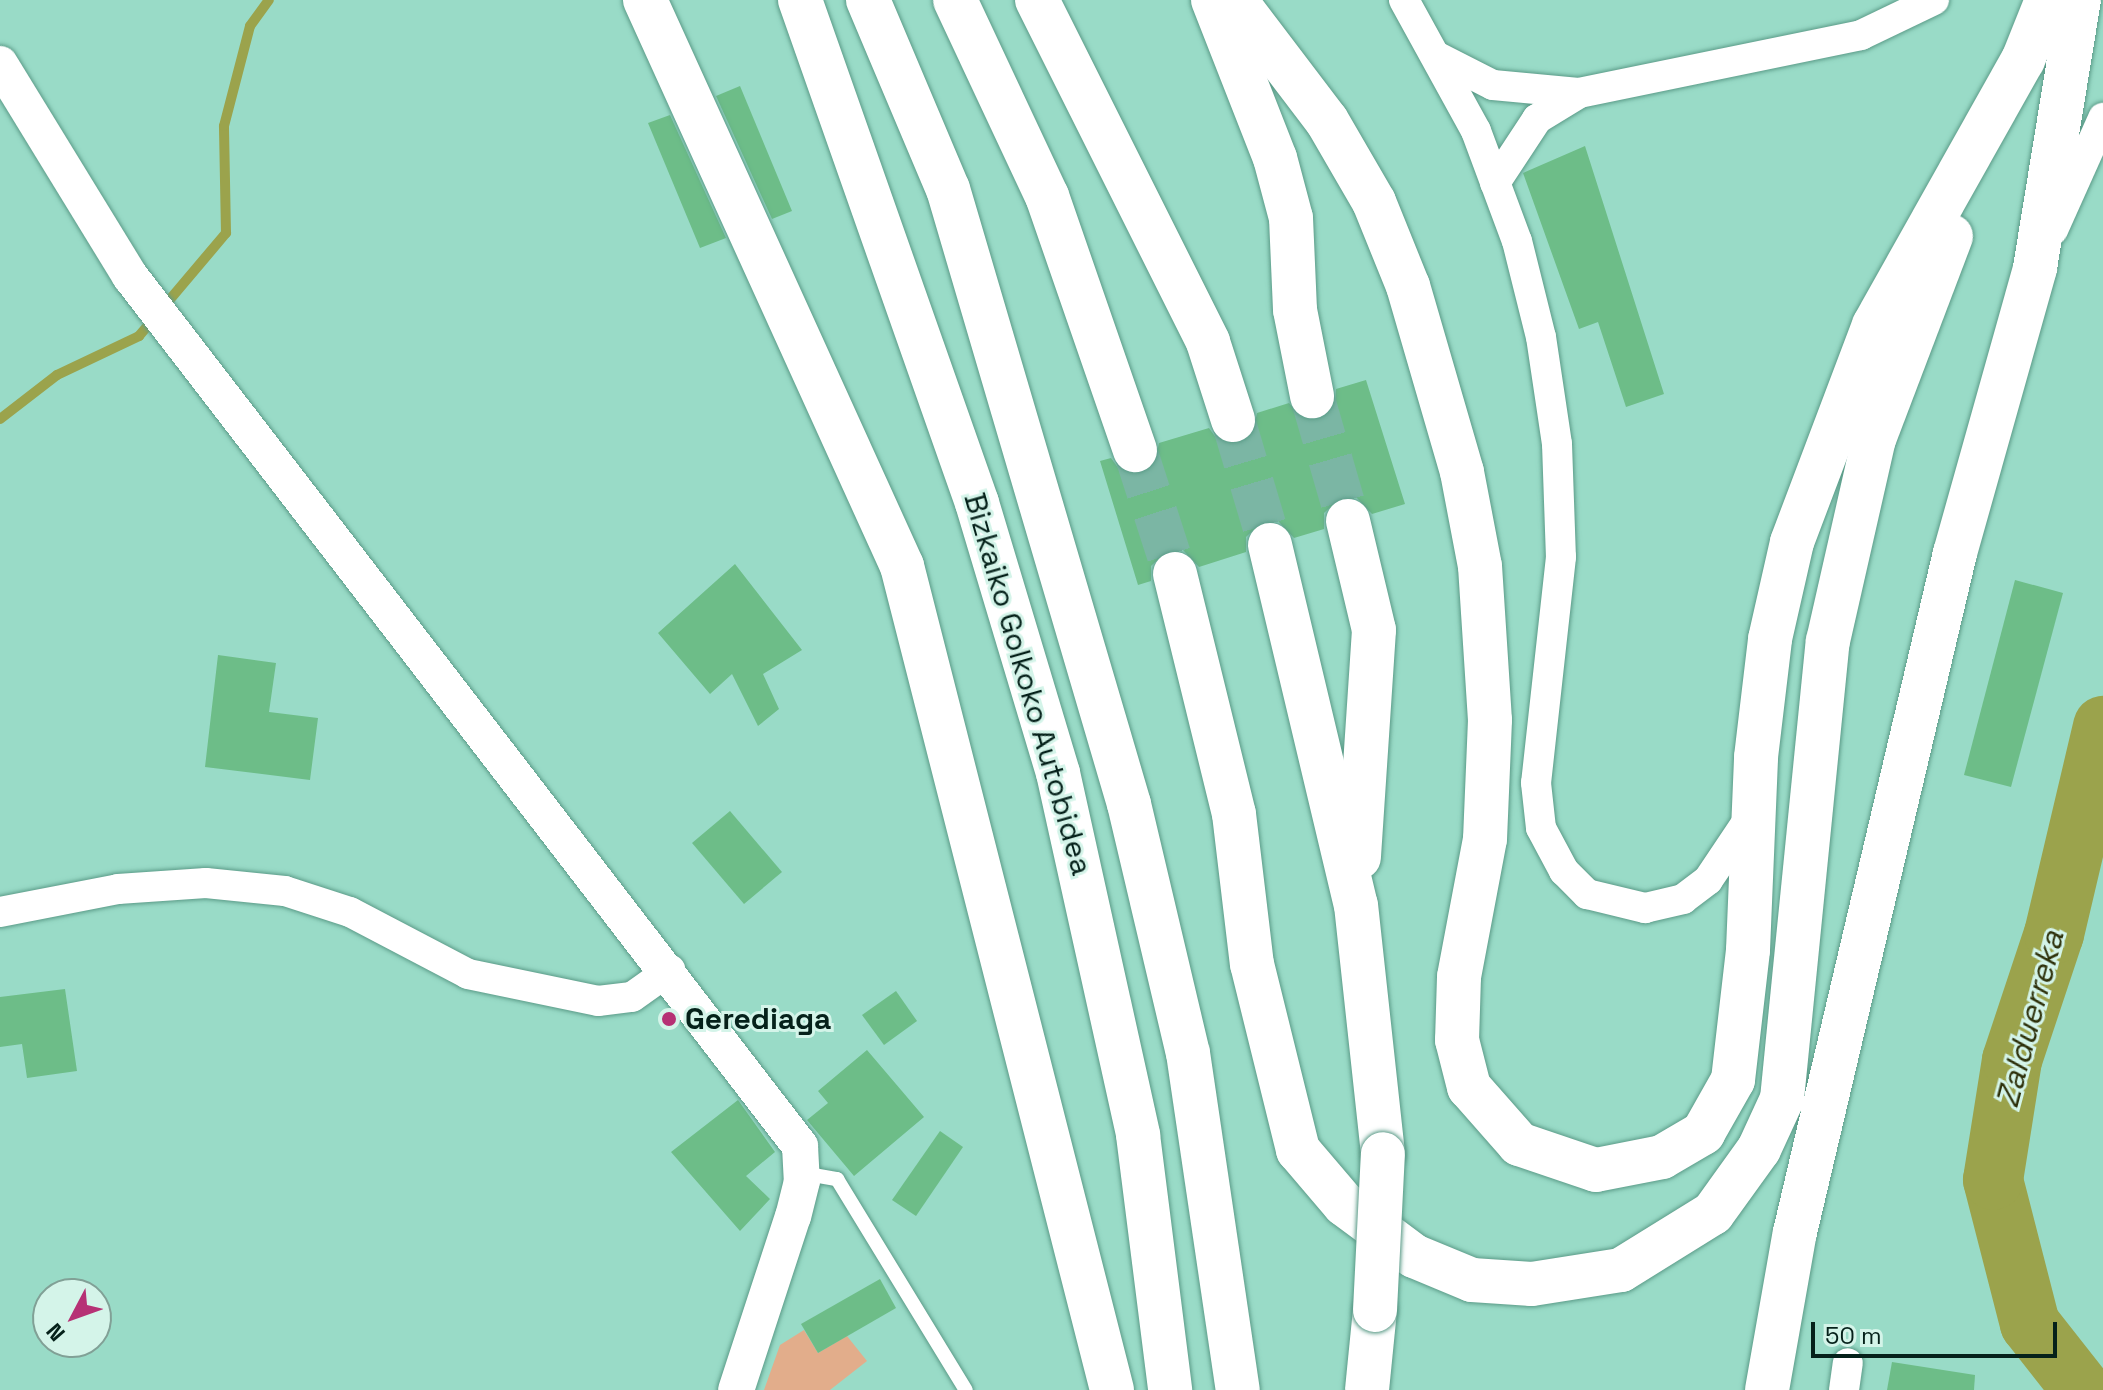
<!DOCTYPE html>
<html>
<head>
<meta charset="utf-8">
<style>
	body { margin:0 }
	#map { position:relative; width:2103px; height:1390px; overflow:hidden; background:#99dbc7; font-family:"Space Grotesk",sans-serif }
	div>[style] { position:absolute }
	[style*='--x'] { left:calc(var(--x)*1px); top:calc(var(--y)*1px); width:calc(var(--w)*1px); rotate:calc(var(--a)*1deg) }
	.green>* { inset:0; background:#e2ad8b }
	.stream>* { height:10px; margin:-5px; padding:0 5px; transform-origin:5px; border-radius:5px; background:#9ba34c }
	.river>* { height:60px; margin:-30px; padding:0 30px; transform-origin:30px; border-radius:30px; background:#9ba34c }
	.building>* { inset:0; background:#6dbd88 }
	.motorway-tunnel>* { height:44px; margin-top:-22px; transform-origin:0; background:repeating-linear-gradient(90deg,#7bb6a4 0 44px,transparent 0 66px) }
	.roads { filter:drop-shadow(0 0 2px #5b9b88) drop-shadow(0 0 2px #5b9b88) }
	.service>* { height:14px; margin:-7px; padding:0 7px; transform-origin:7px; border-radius:7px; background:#fff }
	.minor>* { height:30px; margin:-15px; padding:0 15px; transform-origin:15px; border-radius:15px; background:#fff }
	.tertiary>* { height:36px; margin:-18px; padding:0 18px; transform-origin:18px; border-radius:18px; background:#fff }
	.trunk>* { height:44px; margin:-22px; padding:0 22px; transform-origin:22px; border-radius:22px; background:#fff }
	.motorway>* { height:44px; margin:-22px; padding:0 22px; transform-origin:22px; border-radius:22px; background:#fff }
	.bridges { filter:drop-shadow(0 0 2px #5b9b88) drop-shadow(0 0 2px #5b9b88) }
	.motorway-bridge>* { height:44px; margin:-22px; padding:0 22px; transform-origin:22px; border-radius:22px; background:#fff }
	.dots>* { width:22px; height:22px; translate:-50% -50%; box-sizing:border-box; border:4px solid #d4f4e9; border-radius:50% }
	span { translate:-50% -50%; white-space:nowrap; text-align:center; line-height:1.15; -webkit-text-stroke:6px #d4f4e9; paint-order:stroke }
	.street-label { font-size:30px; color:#05211a }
	.poi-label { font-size:30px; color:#05211a; font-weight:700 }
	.left { translate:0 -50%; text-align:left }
	.water-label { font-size:32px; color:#2d300a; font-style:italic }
	.north { position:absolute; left:32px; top:1278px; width:80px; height:80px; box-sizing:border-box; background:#d4f4e9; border:2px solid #81a096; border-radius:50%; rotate:229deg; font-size:22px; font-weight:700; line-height:32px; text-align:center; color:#05211a }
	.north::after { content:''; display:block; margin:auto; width:28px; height:36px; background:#b63175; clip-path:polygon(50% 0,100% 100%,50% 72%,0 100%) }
	.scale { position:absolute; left:1811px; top:1322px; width:246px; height:36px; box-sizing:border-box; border:4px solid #05211a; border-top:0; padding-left:10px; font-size:24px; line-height:28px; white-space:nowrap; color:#05211a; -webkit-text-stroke:6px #d4f4e9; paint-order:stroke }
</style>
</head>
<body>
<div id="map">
	<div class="green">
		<div style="clip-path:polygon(804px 1330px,818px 1353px,847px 1336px,867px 1361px,830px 1390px,764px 1390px,780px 1345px)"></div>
	</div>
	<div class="stream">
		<div style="--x:0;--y:419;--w:72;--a:-37.7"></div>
		<div style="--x:57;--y:375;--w:91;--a:-25.4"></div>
		<div style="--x:139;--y:336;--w:135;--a:-49.8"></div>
		<div style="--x:226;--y:233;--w:107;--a:-91.1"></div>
		<div style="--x:224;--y:126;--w:103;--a:-75.4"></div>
		<div style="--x:250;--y:26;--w:32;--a:-54"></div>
	</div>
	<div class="river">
		<div style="--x:2082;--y:1390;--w:84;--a:-128.2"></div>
		<div style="--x:2030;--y:1324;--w:149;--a:-104.4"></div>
		<div style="--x:1993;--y:1180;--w:121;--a:-81"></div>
		<div style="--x:2012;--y:1060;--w:133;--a:-71.6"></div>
		<div style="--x:2054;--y:934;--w:214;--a:-76.7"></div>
	</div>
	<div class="building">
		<div style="clip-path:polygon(740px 86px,792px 211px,772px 219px,716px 96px)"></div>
		<div style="clip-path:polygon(670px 115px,726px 238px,700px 248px,648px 123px)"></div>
		<div style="clip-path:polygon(1585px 146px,1664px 394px,1626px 407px,1598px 322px,1579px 329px,1523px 173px)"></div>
		<div style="clip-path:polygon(1366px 380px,1405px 504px,1372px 514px,1356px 497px,1341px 497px,1324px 513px,1324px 529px,1294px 538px,1278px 521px,1263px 521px,1246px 537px,1246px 552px,1199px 567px,1183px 550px,1168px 550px,1151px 566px,1151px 581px,1138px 585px,1100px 461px,1111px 458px,1119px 469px,1142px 474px,1154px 466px,1159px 443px,1209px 428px,1217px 439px,1240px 444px,1252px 436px,1257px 413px,1289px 403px,1303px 419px,1318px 420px,1335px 405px,1336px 389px)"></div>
		<div style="clip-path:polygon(735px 564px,802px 650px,763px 674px,779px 709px,758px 726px,732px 674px,710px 694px,658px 633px)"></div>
		<div style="clip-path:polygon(2015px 580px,2063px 593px,2011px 787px,1964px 775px)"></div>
		<div style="clip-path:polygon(218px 655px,276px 663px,269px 712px,318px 718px,310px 780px,205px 767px)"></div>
		<div style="clip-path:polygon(730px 811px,782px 872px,744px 904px,692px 843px)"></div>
		<div style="clip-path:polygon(65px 989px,77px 1071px,27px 1078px,22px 1044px,0 1047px,0 997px)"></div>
		<div style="clip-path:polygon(896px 991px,917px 1021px,884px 1045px,862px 1015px)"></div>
		<div style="clip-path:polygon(867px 1050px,924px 1117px,854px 1176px,807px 1120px,828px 1103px,818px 1091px)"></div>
		<div style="clip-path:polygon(738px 1100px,775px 1152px,746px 1176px,770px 1199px,740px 1231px,671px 1152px)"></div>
		<div style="clip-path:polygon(940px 1131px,963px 1147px,916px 1216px,892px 1200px)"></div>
		<div style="clip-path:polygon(880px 1279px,896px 1308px,818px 1353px,801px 1324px)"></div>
		<div style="clip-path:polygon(1892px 1362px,1975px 1375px,1974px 1390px,1887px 1390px)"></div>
	</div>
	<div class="motorway-tunnel">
		<div style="--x:1312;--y:396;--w:130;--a:73.9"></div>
		<div style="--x:1233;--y:420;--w:130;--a:73.5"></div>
		<div style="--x:1135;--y:450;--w:130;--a:72.1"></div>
	</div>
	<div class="roads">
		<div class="service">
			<div style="--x:802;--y:1173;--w:36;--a:10"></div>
			<div style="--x:837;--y:1179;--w:247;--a:58.6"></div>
		</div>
		<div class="minor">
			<div style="--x:1404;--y:0;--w:149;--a:61.2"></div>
			<div style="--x:1476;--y:131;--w:117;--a:69.6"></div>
			<div style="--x:1517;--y:241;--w:99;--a:76"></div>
			<div style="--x:1541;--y:337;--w:108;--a:81.5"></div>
			<div style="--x:1557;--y:444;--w:113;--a:88"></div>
			<div style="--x:1561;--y:557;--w:227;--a:96.3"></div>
			<div style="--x:1536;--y:783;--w:45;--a:83.7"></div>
			<div style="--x:1541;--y:828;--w:49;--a:61.9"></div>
			<div style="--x:1564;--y:871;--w:33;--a:45"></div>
			<div style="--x:1587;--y:894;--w:60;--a:13.6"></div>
			<div style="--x:1645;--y:908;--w:39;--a:-13"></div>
			<div style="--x:1683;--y:899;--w:31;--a:-37"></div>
			<div style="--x:1708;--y:880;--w:73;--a:-56.1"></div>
			<div style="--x:1436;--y:56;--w:64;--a:27"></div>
			<div style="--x:1493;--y:85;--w:86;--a:5.3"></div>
			<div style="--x:1579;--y:93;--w:288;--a:-11.6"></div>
			<div style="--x:1861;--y:35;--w:81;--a:-25.6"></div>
			<div style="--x:1495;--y:183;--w:77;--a:-56.7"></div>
			<div style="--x:1537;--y:119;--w:48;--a:-31.4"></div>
			<div style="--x:2053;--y:230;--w:123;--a:-65.9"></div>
			<div style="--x:0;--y:912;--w:120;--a:-11"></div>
			<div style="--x:118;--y:889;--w:88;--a:-3.9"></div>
			<div style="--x:206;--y:883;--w:79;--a:5.8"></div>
			<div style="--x:285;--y:891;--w:68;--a:17.9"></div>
			<div style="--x:350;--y:912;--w:133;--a:27.7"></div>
			<div style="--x:468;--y:974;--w:133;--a:11.7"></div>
			<div style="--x:598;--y:1001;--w:34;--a:-7"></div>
			<div style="--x:632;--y:997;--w:47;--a:-35.4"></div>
			<div style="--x:1844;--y:1390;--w:27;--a:-82"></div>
		</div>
		<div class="tertiary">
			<div style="--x:0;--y:64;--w:249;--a:58.5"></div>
			<div style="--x:130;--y:276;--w:1098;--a:52.4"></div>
			<div style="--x:800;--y:1146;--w:35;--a:87"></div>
			<div style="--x:802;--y:1181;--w:36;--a:104"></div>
			<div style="--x:793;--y:1216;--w:183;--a:108.1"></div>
		</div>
		<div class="trunk">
			<div style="--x:1767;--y:1390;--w:160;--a:-80"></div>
			<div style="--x:1795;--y:1232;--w:698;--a:-76.74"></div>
			<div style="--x:1955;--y:553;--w:296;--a:-74.3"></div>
			<div style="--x:2035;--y:268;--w:272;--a:-80.7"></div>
		</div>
		<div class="motorway">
			<div style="--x:645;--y:0;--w:622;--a:65.58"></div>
			<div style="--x:902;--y:566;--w:850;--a:75.7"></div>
			<div style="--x:800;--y:0;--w:533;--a:70.61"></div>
			<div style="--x:977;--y:503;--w:282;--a:73.3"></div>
			<div style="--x:1058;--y:773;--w:371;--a:77.5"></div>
			<div style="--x:1138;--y:1135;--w:257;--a:82.8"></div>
			<div style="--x:868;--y:0;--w:205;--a:67.1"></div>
			<div style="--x:948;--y:189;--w:641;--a:73.6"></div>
			<div style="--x:1129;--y:804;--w:256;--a:76.7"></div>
			<div style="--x:1188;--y:1053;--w:341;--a:81.6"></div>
			<div style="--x:955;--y:0;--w:217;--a:64.9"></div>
			<div style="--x:1047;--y:196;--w:269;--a:70.9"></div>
			<div style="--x:1037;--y:0;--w:382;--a:63.4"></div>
			<div style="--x:1208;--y:342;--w:82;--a:72.2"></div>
			<div style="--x:1213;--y:0;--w:170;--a:68.6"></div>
			<div style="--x:1275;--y:158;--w:62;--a:75.1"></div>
			<div style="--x:1291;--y:218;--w:92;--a:87.5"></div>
			<div style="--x:1295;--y:310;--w:88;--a:78.8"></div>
			<div style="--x:1235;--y:0;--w:152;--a:52.8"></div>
			<div style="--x:1327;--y:121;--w:94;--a:59.9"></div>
			<div style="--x:1374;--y:202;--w:91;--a:68"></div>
			<div style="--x:1408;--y:286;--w:194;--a:73.8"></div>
			<div style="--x:1462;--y:472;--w:96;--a:79.2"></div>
			<div style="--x:1480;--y:566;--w:154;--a:86.3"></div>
			<div style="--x:1490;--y:720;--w:119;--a:92.4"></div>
			<div style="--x:1485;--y:839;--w:140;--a:100.7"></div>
			<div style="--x:1459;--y:977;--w:63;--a:91.8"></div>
			<div style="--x:1457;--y:1040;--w:49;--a:75.7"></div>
			<div style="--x:1469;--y:1087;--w:76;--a:48.7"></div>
			<div style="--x:1519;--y:1144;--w:81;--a:18.7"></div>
			<div style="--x:1596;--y:1170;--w:67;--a:-11.1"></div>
			<div style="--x:1662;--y:1157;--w:48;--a:-30.3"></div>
			<div style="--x:1703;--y:1133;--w:61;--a:-60.5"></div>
			<div style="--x:1733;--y:1080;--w:131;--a:-83.4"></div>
			<div style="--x:1748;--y:950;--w:193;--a:-87.6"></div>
			<div style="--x:1756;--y:757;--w:119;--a:-83.2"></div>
			<div style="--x:1770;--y:639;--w:99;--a:-77.2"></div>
			<div style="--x:1792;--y:542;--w:232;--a:-69.3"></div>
			<div style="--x:1874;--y:325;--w:304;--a:-60.7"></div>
			<div style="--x:2023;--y:60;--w:65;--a:-68.2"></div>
			<div style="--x:1348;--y:521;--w:112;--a:76.6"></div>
			<div style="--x:1374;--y:630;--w:228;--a:93.8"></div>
			<div style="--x:1270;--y:545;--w:370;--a:76.6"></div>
			<div style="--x:1356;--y:905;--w:250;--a:83.8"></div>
			<div style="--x:1175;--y:574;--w:247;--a:76.2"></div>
			<div style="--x:1234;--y:814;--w:151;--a:83.2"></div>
			<div style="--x:1252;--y:964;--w:192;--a:76.1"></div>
			<div style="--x:1298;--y:1150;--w:71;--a:49.6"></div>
			<div style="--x:1344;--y:1204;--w:87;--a:36.6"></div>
			<div style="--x:1414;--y:1256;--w:63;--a:22.5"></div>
			<div style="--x:1472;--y:1280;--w:60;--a:3.8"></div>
			<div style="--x:1532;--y:1284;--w:90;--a:-8.9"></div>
			<div style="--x:1621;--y:1270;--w:108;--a:-31.8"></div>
			<div style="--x:1713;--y:1213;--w:79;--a:-54.3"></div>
			<div style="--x:1759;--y:1149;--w:55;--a:-65.3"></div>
			<div style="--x:1782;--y:1099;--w:460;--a:-84.3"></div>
			<div style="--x:1828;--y:641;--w:207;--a:-77.2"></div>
			<div style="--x:1874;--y:439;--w:217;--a:-69.2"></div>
			<div style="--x:1367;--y:1390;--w:80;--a:-84.3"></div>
		</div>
	</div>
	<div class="bridges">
		<div class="motorway-bridge">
			<div style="--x:1375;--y:1310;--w:156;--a:-87.1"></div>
		</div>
	</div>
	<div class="dots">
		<div style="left:669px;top:1019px;background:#b63175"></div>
	</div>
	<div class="street-label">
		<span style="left:1028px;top:684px;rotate:74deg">Bizkaiko Golkoko Autobidea</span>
	</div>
	<div class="poi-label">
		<span class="left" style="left:685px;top:1019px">Gerediaga</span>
	</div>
	<div class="water-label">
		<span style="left:2030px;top:1019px;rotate:-75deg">Zalduerreka</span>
	</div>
	<div class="north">N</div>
	<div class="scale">50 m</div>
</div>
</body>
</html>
